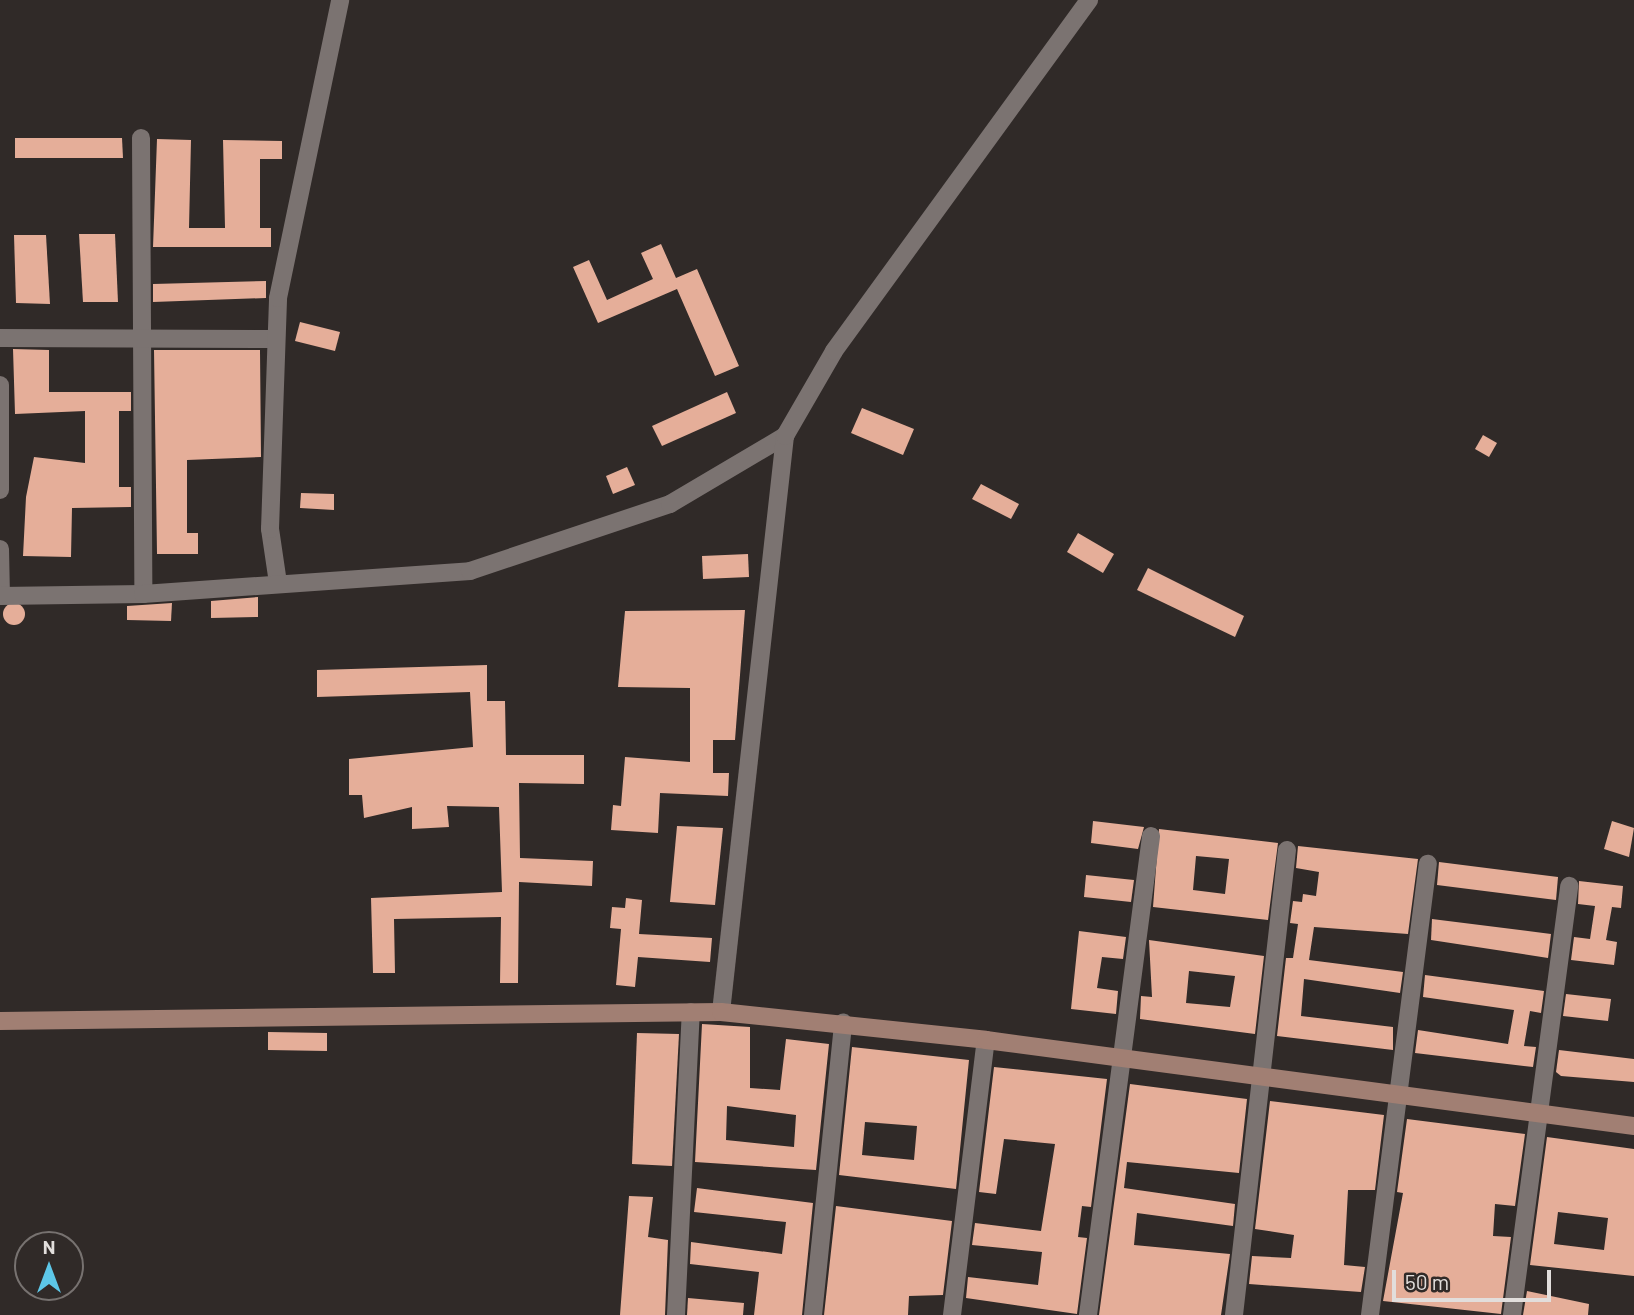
<!DOCTYPE html>
<html>
<head>
<meta charset="utf-8">
<style>
	body { margin:0 }
	#map { position:relative; width:1634px; height:1315px; overflow:hidden; background:#302a28; font-family:Barlow,sans-serif }
	div>[style] { position:absolute }
	[style*='--x'] { left:calc(var(--x)*1px); top:calc(var(--y)*1px); width:calc(var(--w)*1px); rotate:calc(var(--a)*1deg) }
	.building>* { inset:0; background:#e5ae99 }
	.round { border-radius:50% }
	.street>* { height:18px; margin:-9px; padding:0 9px; transform-origin:9px; border-radius:9px; background:#7b7371 }
	.secondary>* { height:18px; margin:-9px; padding:0 9px; transform-origin:9px; border-radius:9px; background:#a17f73 }
	span { translate:-50% -50%; white-space:nowrap; text-align:center; line-height:1.15; -webkit-text-stroke:7px #302a28; paint-order:stroke }
	.north { position:absolute; left:14px; top:1231px; width:70px; height:70px; box-sizing:border-box; background:#302a28; border:2px solid #777270; border-radius:50%; rotate:0deg; font-size:19px; font-weight:700; line-height:28px; text-align:center; color:#e2dedc }
	.north::after { content:''; display:block; margin:auto; width:24px; height:32px; background:#5dc7e8; clip-path:polygon(50% 0,100% 100%,50% 72%,0 100%) }
	.scale { position:absolute; left:1392px; top:1270px; width:159px; height:32px; box-sizing:border-box; border:4px solid #e2dedc; border-top:0; padding-left:9px; font-size:21px; line-height:24px; white-space:nowrap; color:#e2dedc; -webkit-text-stroke:5px #302a28; paint-order:stroke }
</style>
</head>
<body>
<div id="map">
	<div class="building">
		<div style="clip-path:polygon(15px 138px,122px 138px,123px 158px,15px 158px)"></div>
		<div style="clip-path:polygon(157px 139px,191px 140px,189px 228px,225px 228px,223px 140px,282px 141px,282px 159px,260px 159px,260px 228px,271px 228px,271px 247px,153px 247px)"></div>
		<div style="clip-path:polygon(79px 234px,115px 234px,118px 302px,83px 302px)"></div>
		<div style="clip-path:polygon(14px 235px,46px 235px,50px 304px,16px 303px)"></div>
		<div style="clip-path:polygon(661px 244px,676px 278px,697px 269px,739px 366px,715px 376px,677px 289px,598px 323px,573px 267px,589px 260px,607px 300px,653px 279px,641px 253px)"></div>
		<div style="clip-path:polygon(266px 281px,266px 298px,153px 302px,153px 284px)"></div>
		<div style="clip-path:polygon(300px 322px,340px 332px,335px 351px,295px 341px)"></div>
		<div style="clip-path:polygon(13px 349px,49px 350px,49px 392px,131px 392px,131px 411px,119px 411px,119px 487px,131px 487px,131px 507px,72px 508px,71px 557px,23px 556px,26px 497px,34px 457px,85px 463px,85px 411px,15px 414px)"></div>
		<div style="clip-path:polygon(154px 350px,260px 350px,261px 457px,187px 460px,187px 533px,198px 533px,198px 554px,157px 554px)"></div>
		<div style="clip-path:polygon(727px 392px,736px 413px,662px 446px,652px 426px)"></div>
		<div style="clip-path:polygon(862px 408px,914px 429px,903px 455px,851px 433px)"></div>
		<div style="clip-path:polygon(1483px 435px,1497px 443px,1489px 457px,1475px 449px)"></div>
		<div style="clip-path:polygon(627px 467px,635px 485px,613px 494px,606px 476px)"></div>
		<div style="clip-path:polygon(981px 484px,1019px 504px,1011px 519px,972px 499px)"></div>
		<div style="clip-path:polygon(301px 493px,334px 494px,334px 510px,300px 508px)"></div>
		<div style="clip-path:polygon(1078px 533px,1114px 554px,1103px 573px,1067px 552px)"></div>
		<div style="clip-path:polygon(748px 554px,749px 577px,703px 579px,702px 556px)"></div>
		<div style="clip-path:polygon(1148px 568px,1244px 616px,1235px 637px,1137px 590px)"></div>
		<div style="clip-path:polygon(258px 597px,258px 617px,211px 618px,211px 601px)"></div>
		<div class="round" style="left:3px;top:603px;width:22px;height:22px"></div>
		<div style="clip-path:polygon(172px 603px,171px 621px,127px 620px,127px 606px)"></div>
		<div style="clip-path:polygon(745px 610px,735px 740px,713px 740px,713px 773px,729px 773px,728px 796px,660px 793px,658px 833px,611px 830px,613px 805px,621px 806px,625px 757px,690px 762px,690px 688px,618px 687px,625px 611px)"></div>
		<div style="clip-path:polygon(487px 665px,487px 701px,505px 701px,506px 755px,584px 755px,584px 784px,519px 783px,520px 858px,593px 861px,592px 886px,519px 882px,518px 983px,500px 983px,501px 917px,394px 919px,395px 973px,373px 973px,371px 898px,502px 892px,499px 807px,447px 806px,449px 827px,412px 829px,412px 807px,364px 818px,362px 795px,349px 795px,349px 759px,473px 747px,470px 692px,317px 697px,317px 670px)"></div>
		<div style="clip-path:polygon(1093px 821px,1144px 827px,1138px 849px,1091px 843px)"></div>
		<div style="clip-path:polygon(1612px 821px,1634px 828px,1629px 857px,1604px 849px)"></div>
		<div style="clip-path:polygon(677px 826px,723px 828px,715px 905px,670px 902px)"></div>
		<div style="clip-path:polygon(evenodd,1159px 829px,1278px 843px,1268px 920px,1153px 907px,1159px 829px,1196px 856px,1229px 859px,1225px 894px,1193px 890px,1196px 856px)"></div>
		<div style="clip-path:polygon(1298px 846px,1418px 859px,1408px 934px,1314px 927px,1309px 960px,1403px 972px,1400px 993px,1304px 979px,1301px 1016px,1393px 1027px,1393px 1050px,1277px 1036px,1286px 958px,1293px 958px,1298px 924px,1290px 923px,1293px 901px,1302px 902px,1303px 894px,1316px 896px,1319px 872px,1296px 868px)"></div>
		<div style="clip-path:polygon(1439px 862px,1558px 877px,1556px 900px,1437px 885px)"></div>
		<div style="clip-path:polygon(1086px 875px,1134px 880px,1131px 902px,1084px 897px)"></div>
		<div style="clip-path:polygon(1579px 881px,1623px 886px,1621px 908px,1612px 907px,1606px 940px,1617px 942px,1614px 965px,1571px 960px,1574px 937px,1590px 939px,1595px 906px,1578px 904px)"></div>
		<div style="clip-path:polygon(626px 898px,642px 900px,639px 934px,712px 938px,710px 962px,638px 957px,635px 987px,616px 985px,621px 929px,610px 928px,612px 907px,625px 908px)"></div>
		<div style="clip-path:polygon(1432px 919px,1551px 934px,1548px 958px,1431px 940px)"></div>
		<div style="clip-path:polygon(1079px 931px,1126px 937px,1123px 959px,1102px 957px,1097px 988px,1118px 991px,1116px 1014px,1071px 1009px)"></div>
		<div style="clip-path:polygon(evenodd,1149px 940px,1264px 956px,1255px 1034px,1140px 1019px,1141px 996px,1152px 997px,1149px 940px,1189px 971px,1235px 976px,1230px 1007px,1186px 1003px,1189px 971px)"></div>
		<div style="clip-path:polygon(1425px 975px,1544px 991px,1541px 1013px,1530px 1011px,1524px 1046px,1536px 1047px,1533px 1067px,1415px 1053px,1418px 1030px,1508px 1044px,1514px 1010px,1423px 997px)"></div>
		<div style="clip-path:polygon(1566px 994px,1611px 999px,1608px 1021px,1563px 1016px)"></div>
		<div style="clip-path:polygon(evenodd,702px 1024px,750px 1027px,750px 1088px,780px 1090px,786px 1039px,829px 1044px,816px 1170px,695px 1162px,702px 1024px,727px 1106px,796px 1115px,794px 1147px,726px 1140px,727px 1106px)"></div>
		<div style="clip-path:polygon(268px 1032px,327px 1033px,327px 1051px,268px 1050px)"></div>
		<div style="clip-path:polygon(637px 1033px,679px 1034px,672px 1166px,632px 1164px)"></div>
		<div style="clip-path:polygon(evenodd,852px 1047px,969px 1060px,956px 1189px,839px 1175px,852px 1047px,865px 1122px,917px 1126px,914px 1160px,862px 1155px,865px 1122px)"></div>
		<div style="clip-path:polygon(1559px 1050px,1634px 1059px,1634px 1082px,1561px 1076px,1556px 1072px)"></div>
		<div style="clip-path:polygon(994px 1067px,1107px 1079px,1091px 1207px,1082px 1206px,1078px 1237px,1087px 1238px,1077px 1314px,966px 1298px,968px 1277px,1038px 1285px,1042px 1252px,972px 1245px,975px 1223px,1041px 1231px,1055px 1144px,1004px 1139px,996px 1194px,979px 1192px)"></div>
		<div style="clip-path:polygon(1130px 1084px,1247px 1099px,1239px 1173px,1127px 1162px,1124px 1188px,1235px 1204px,1233px 1226px,1137px 1213px,1134px 1245px,1230px 1254px,1221px 1315px,1099px 1315px)"></div>
		<div style="clip-path:polygon(1270px 1101px,1384px 1115px,1375px 1190px,1348px 1190px,1344px 1265px,1365px 1267px,1361px 1292px,1249px 1284px,1252px 1256px,1291px 1258px,1294px 1235px,1255px 1229px)"></div>
		<div style="clip-path:polygon(1407px 1119px,1525px 1134px,1515px 1206px,1495px 1204px,1493px 1236px,1511px 1237px,1501px 1314px,1383px 1301px,1403px 1193px,1397px 1192px)"></div>
		<div style="clip-path:polygon(evenodd,1547px 1137px,1634px 1149px,1634px 1276px,1530px 1265px,1547px 1137px,1558px 1212px,1608px 1218px,1604px 1250px,1554px 1244px,1558px 1212px)"></div>
		<div style="clip-path:polygon(697px 1188px,813px 1203px,802px 1315px,754px 1315px,759px 1272px,690px 1264px,691px 1242px,782px 1254px,786px 1222px,694px 1212px)"></div>
		<div style="clip-path:polygon(629px 1196px,653px 1197px,648px 1237px,668px 1240px,665px 1315px,620px 1315px)"></div>
		<div style="clip-path:polygon(836px 1206px,952px 1221px,943px 1295px,909px 1296px,908px 1315px,824px 1315px)"></div>
		<div style="clip-path:polygon(1527px 1291px,1589px 1304px,1588px 1315px,1523px 1315px)"></div>
		<div style="clip-path:polygon(688px 1298px,744px 1303px,743px 1315px,687px 1315px)"></div>
	</div>
	<div class="street">
		<div style="--x:141;--y:138;--w:456;--a:89.7"></div>
		<div style="--x:0;--y:338;--w:275;--a:0.2"></div>
		<div style="--x:0;--y:385;--w:105;--a:90"></div>
		<div style="--x:0;--y:549;--w:47;--a:88.8"></div>
		<div style="--x:278;--y:583;--w:55;--a:-98.4"></div>
		<div style="--x:270;--y:529;--w:231;--a:-88"></div>
		<div style="--x:278;--y:298;--w:304;--a:-78.2"></div>
		<div style="--x:0;--y:596;--w:143;--a:-0.8"></div>
		<div style="--x:143;--y:594;--w:328;--a:-4"></div>
		<div style="--x:470;--y:571;--w:211;--a:-18.5"></div>
		<div style="--x:670;--y:504;--w:134;--a:-30.6"></div>
		<div style="--x:721;--y:1012;--w:580;--a:-83.66"></div>
		<div style="--x:785;--y:436;--w:98;--a:-60"></div>
		<div style="--x:834;--y:351;--w:434;--a:-54"></div>
		<div style="--x:676;--y:1315;--w:303;--a:-87.2"></div>
		<div style="--x:813;--y:1315;--w:294;--a:-84.1"></div>
		<div style="--x:952;--y:1315;--w:277;--a:-83"></div>
		<div style="--x:1088;--y:1315;--w:483;--a:-82.5"></div>
		<div style="--x:1234;--y:1315;--w:468;--a:-83.5"></div>
		<div style="--x:1370;--y:1315;--w:455;--a:-82.7"></div>
		<div style="--x:1512;--y:1315;--w:433;--a:-82.4"></div>
	</div>
	<div class="secondary">
		<div style="--x:0;--y:1021;--w:721;--a:-0.72"></div>
		<div style="--x:721;--y:1012;--w:266;--a:6"></div>
		<div style="--x:986;--y:1040;--w:654;--a:7.56"></div>
	</div>
	<div class="north">N</div>
	<div class="scale">50 m</div>
</div>
</body>
</html>
